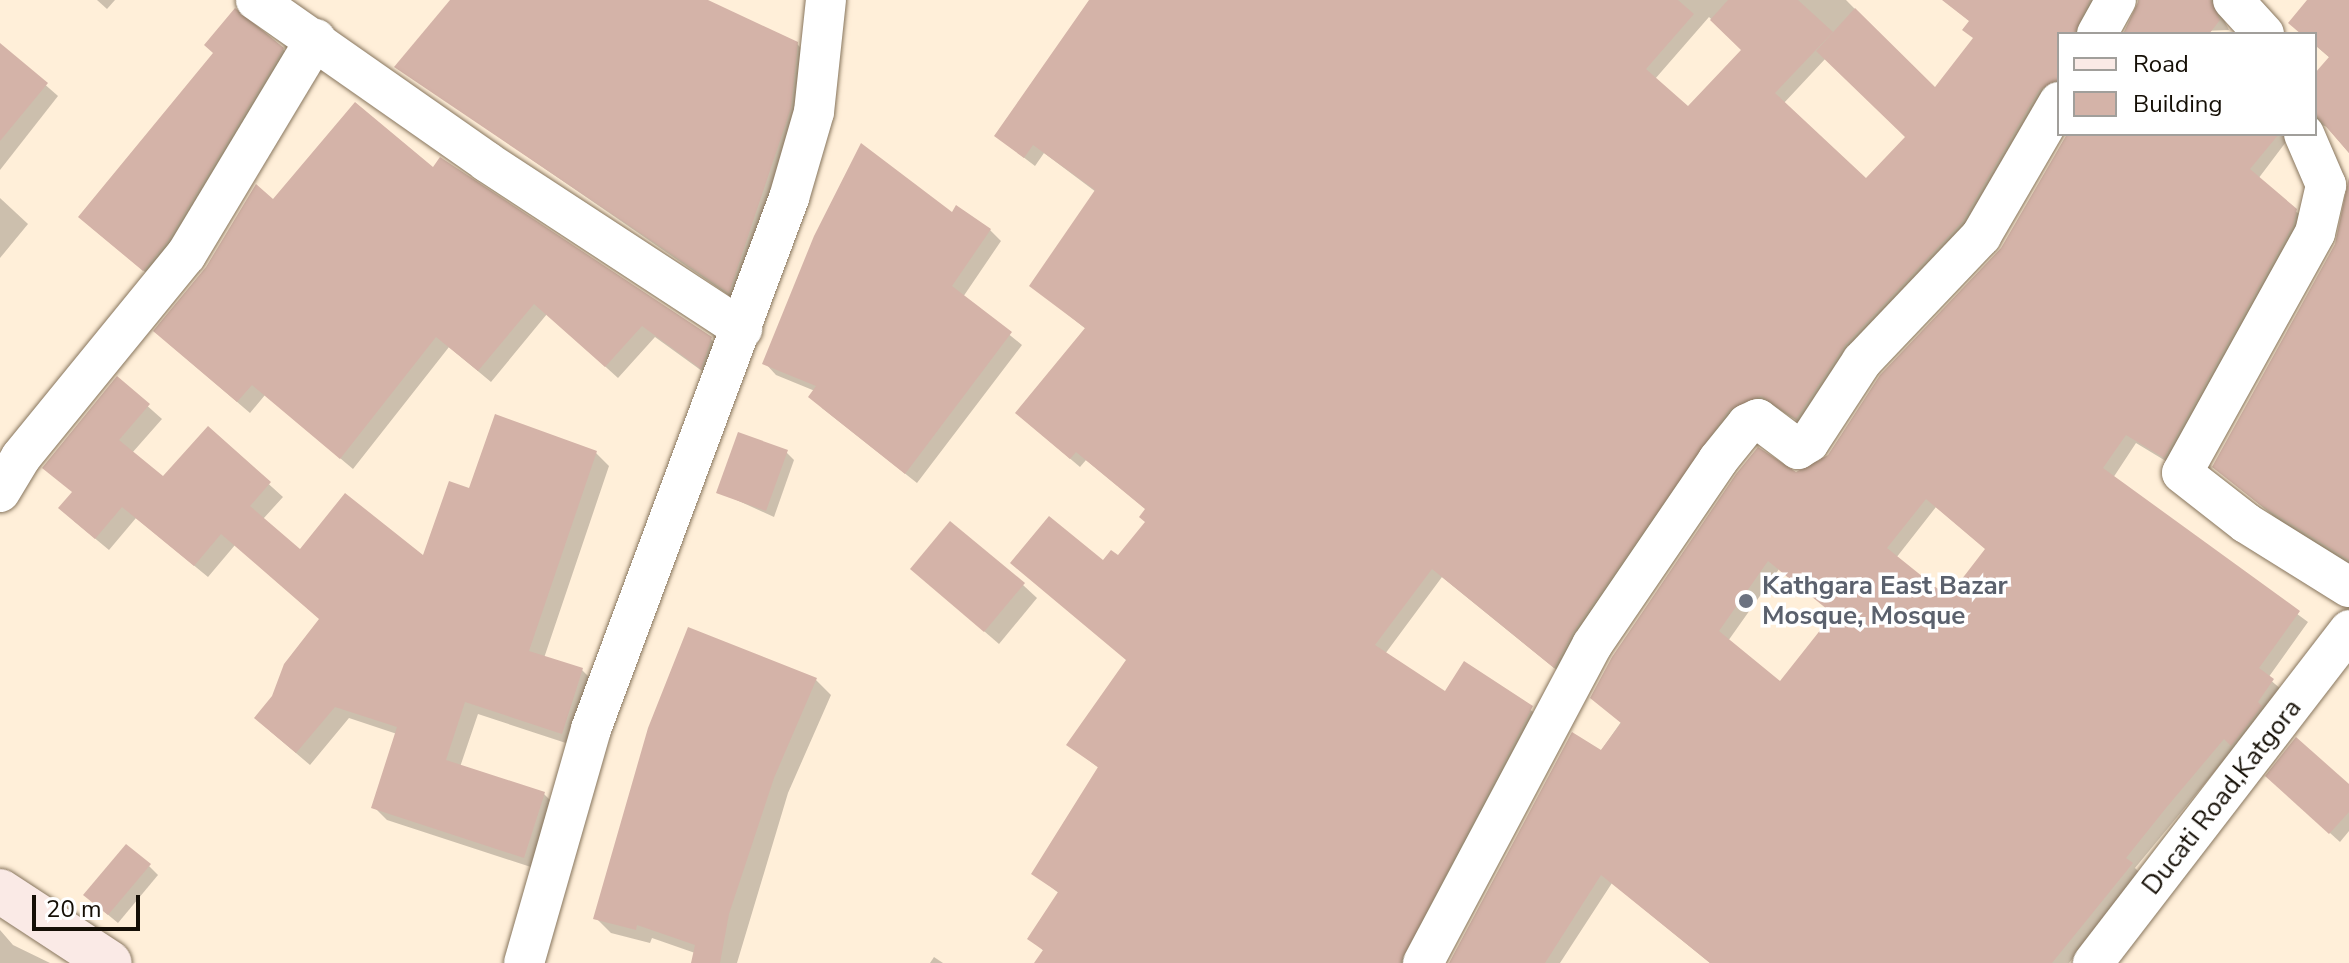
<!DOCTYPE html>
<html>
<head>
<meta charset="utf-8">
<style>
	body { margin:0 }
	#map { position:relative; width:2349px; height:963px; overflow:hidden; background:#ffefd9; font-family:"Nunito Sans",sans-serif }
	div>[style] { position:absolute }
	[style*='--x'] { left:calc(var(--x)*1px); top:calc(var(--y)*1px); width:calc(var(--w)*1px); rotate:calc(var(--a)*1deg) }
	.shadow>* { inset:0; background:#0003 }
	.building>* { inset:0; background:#d4b3a8 }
	.roads { filter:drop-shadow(0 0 2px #87755d) drop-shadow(0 0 2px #87755d) }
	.minor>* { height:40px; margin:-20px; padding:0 20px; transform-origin:20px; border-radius:20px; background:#fff }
	.secondary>* { height:44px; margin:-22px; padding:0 22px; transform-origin:22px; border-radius:22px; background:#faeae6 }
	.dots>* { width:22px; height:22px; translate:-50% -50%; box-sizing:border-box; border:4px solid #fff; border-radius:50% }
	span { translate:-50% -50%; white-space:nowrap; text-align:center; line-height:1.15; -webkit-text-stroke:7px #fff; paint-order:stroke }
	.worship-label { font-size:26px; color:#5b616d; font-weight:700 }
	.left { translate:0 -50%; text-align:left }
	.street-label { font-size:26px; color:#150f06 }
	.legend { position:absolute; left:2057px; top:32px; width:260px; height:104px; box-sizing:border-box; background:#fff; border:2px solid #a19f9b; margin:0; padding:10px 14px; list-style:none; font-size:24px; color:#150f06 }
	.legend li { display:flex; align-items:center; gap:16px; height:40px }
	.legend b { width:40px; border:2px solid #a19f9b }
	.scale { position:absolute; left:32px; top:895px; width:108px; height:36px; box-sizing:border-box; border:4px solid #150f06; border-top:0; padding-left:10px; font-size:24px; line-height:28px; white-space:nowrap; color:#150f06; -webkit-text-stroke:6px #fff; paint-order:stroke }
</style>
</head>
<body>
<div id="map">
	<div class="shadow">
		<div style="clip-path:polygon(97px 0,115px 0,107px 9px)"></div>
		<div style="clip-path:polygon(452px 0,703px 0,797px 44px,811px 58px,743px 305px,397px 67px)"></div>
		<div style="clip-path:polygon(evenodd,1092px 0,1846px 0,1935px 90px,1975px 39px,1971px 22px,1943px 0,2104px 0,2085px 34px,2059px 34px,2059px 93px,1972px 232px,1807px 427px,1772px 405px,1564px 676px,1442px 577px,1385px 654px,1445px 694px,1465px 664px,1542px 718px,1411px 963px,1037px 963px,1045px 952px,1030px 939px,1060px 894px,1033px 873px,1100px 769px,1069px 745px,1128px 661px,1103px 563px,1118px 558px,1147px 522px,1147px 510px,1086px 460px,1080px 467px,1027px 422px,1086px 329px,1032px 286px,1096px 192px,1044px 153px,1035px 166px,996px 136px,1092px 0,1709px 17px,1744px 50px,1688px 109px,1655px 79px,1709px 17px,1092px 0,1826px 58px,1907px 137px,1866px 181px,1783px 104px,1826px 58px)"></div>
		<div style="clip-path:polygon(2138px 0,2214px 0,2229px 30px,2124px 34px,2138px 11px)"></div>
		<div style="clip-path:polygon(2310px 0,2349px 0,2349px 153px,2327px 127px,2315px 122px,2315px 76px,2330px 58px,2315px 45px,2315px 34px,2302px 34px)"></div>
		<div style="clip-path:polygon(0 45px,58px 96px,0 170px)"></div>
		<div style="clip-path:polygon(283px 49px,294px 61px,156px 281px,92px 228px)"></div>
		<div style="clip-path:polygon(evenodd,2069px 134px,2292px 134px,2258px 179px,2306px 220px,2174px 466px,2136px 443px,2113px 478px,2308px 622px,2268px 678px,2282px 690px,2135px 868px,2141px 874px,2069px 963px,1710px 963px,1612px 883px,1560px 963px,1451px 963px,1796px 474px,1829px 457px,2002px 249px,2069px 134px,1936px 507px,1987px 550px,1948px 600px,1896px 558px,1936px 507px,2069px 134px,1779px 569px,1835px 615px,1780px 683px,1728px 641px,1779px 569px)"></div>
		<div style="clip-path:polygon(433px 170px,711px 339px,723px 351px,713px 379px,655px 337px,618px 378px,547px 314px,491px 382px,449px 347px,353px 469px,265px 395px,250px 413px,168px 343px,274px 202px)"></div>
		<div style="clip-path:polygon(2349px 182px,2349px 564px,2277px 519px,2214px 467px,2337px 245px)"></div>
		<div style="clip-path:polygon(0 198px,28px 224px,0 258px)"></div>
		<div style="clip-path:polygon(953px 214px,990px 230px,1001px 241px,963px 297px,1022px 345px,917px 483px,822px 408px,815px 391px,776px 375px,765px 363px)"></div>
		<div style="clip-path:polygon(117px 379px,162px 419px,132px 453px,163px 479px,208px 429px,283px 497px,263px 519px,300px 551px,424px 558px,470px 490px,596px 453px,609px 466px,544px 658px,582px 670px,595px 683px,575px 746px,478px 714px,460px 767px,544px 794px,557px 807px,537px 869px,387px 820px,374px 807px,397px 734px,349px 718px,310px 765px,270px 731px,274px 697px,321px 620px,235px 545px,208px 577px,136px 518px,109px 550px,74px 521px,74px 493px)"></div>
		<div style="clip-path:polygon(786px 452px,794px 460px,774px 517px,719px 492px)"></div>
		<div style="clip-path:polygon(912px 569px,1023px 585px,1037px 598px,999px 644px)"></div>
		<div style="clip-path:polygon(689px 630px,816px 680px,831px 695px,788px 793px,737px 963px,696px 963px,695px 953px,652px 938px,650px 943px,611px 933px,596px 918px)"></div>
		<div style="clip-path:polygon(2277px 785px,2349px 787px,2349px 831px,2340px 842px)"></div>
		<div style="clip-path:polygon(149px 866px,158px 875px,118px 923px,95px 904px)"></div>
		<div style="clip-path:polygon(0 930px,13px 945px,50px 963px,0 963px)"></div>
		<div style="clip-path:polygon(934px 957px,943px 963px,930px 963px)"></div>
	</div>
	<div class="building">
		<div style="clip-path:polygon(450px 0,708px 0,798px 42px,791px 108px,729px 293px,394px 67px)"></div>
		<div style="clip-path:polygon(1089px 0,1678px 0,1694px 14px,1646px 69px,1688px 106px,1741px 50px,1710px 20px,1728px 0,1798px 0,1833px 32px,1775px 93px,1866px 178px,1905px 137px,1816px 51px,1855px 8px,1935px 87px,1973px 38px,1962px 30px,1969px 21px,1942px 0,2090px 0,2074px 34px,2059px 34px,2059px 79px,2039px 90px,1962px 222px,1845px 345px,1796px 419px,1761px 396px,1729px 410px,1573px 632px,1554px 668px,1432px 569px,1375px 645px,1445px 691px,1464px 661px,1533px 706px,1400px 963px,1034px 963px,1043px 950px,1027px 939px,1058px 892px,1031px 874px,1098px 767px,1066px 745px,1126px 660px,1010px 563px,1049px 516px,1103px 560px,1111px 550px,1118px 555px,1145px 522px,1139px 517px,1145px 509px,1076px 452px,1070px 459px,1015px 413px,1085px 328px,1029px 286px,1095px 190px,1033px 145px,1024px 158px,994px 136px)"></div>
		<div style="clip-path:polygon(2139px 0,2211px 0,2220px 20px,2209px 34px,2123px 34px)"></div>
		<div style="clip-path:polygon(2307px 0,2349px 0,2349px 153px,2315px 114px,2315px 73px,2329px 57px,2315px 45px,2315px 34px,2301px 34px,2288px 23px)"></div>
		<div style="clip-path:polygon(235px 8px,284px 48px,167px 242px,143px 271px,78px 217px,213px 53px,204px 45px)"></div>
		<div style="clip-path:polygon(0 43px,48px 83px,0 141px)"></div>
		<div style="clip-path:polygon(355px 102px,433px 167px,440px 157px,712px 337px,701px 369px,642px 326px,605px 367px,534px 304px,478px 371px,436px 337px,340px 459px,252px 385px,237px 402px,153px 331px,206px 267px,256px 184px,273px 199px)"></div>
		<div style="clip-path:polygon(evenodd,2067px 134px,2279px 134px,2250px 169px,2297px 209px,2293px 225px,2164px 458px,2126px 435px,2103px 468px,2300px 611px,2259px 668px,2274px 679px,2258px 702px,2262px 706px,2231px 746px,2224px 739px,2166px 808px,2126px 858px,2133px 863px,2052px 963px,1710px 963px,1601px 875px,1545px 963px,1449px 963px,1572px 732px,1601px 750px,1621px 723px,1590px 698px,1612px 657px,1736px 474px,1758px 447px,1796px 472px,1828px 455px,1880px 375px,2001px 248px,2067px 134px,1926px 499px,1985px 549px,1948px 597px,1887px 548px,1926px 499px,2067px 134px,1768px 561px,1833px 614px,1780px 681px,1719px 631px,1768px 561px)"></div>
		<div style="clip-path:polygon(861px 143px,952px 212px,956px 205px,991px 229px,952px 286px,1012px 332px,905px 474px,808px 397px,816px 386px,762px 364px,814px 236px)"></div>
		<div style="clip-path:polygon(2349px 177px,2349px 560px,2259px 504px,2212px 467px,2335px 244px)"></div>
		<div style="clip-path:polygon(117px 376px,150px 404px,119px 440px,163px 476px,208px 426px,271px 482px,250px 506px,300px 549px,345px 493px,423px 555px,449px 481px,469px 488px,495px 414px,597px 451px,529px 651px,583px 668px,562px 734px,465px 702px,446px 760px,545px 792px,524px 858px,371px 808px,397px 727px,335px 707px,296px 753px,254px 718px,272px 696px,284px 664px,319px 619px,221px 534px,194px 566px,122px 507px,95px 539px,58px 508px,72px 492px,42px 468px)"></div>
		<div style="clip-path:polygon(738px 432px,788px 450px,766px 511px,716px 493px)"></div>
		<div style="clip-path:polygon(950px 521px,1025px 583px,984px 632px,910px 569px)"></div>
		<div style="clip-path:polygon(688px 627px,817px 678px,774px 778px,729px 914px,720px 963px,691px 963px,695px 945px,637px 925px,636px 930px,593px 919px,648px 728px)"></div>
		<div style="clip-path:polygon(2296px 737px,2349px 784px,2349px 812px,2329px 834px,2265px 776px)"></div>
		<div style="clip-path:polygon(126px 844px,151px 864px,108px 915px,83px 895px)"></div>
	</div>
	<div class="roads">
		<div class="minor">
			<div style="--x:256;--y:0;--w:282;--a:35"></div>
			<div style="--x:487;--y:162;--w:305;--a:33.2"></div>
			<div style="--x:2233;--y:0;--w:46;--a:47.6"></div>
			<div style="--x:2097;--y:34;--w:39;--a:-61"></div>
			<div style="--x:2304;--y:134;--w:56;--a:66.7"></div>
			<div style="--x:2326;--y:185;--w:49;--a:102.9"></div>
			<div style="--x:2315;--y:233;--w:274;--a:119"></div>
			<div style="--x:2182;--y:473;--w:81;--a:38"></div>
			<div style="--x:2246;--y:523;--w:121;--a:31.9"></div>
			<div style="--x:0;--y:492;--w:41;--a:-59"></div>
			<div style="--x:21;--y:457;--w:261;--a:-50.8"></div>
			<div style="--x:186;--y:255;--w:252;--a:-59"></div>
			<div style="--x:524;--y:963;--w:243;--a:-74"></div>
			<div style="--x:591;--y:729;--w:567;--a:-69.55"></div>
			<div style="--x:789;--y:198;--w:90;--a:-73.8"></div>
			<div style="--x:814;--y:112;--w:113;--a:-83.9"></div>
			<div style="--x:1423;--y:963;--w:360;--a:-62"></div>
			<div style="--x:1592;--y:645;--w:224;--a:-55.7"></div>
			<div style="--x:1718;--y:460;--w:46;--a:-51.1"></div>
			<div style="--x:1747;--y:424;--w:12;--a:-24"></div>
			<div style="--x:1758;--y:419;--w:50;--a:36.9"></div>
			<div style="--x:1798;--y:449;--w:13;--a:-32"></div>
			<div style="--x:1809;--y:442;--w:97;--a:-56.8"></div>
			<div style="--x:1862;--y:361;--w:173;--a:-46.4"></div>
			<div style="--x:1981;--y:236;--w:155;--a:-59.8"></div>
			<div style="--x:2093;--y:963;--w:420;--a:-52.4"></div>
		</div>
		<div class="secondary">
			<div style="--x:0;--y:891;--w:131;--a:33.2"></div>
		</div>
	</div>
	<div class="dots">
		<div style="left:1746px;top:601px;background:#6b7280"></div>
	</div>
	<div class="worship-label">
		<span class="left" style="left:1762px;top:601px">Kathgara East Bazar<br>Mosque, Mosque</span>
	</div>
	<div class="street-label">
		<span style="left:2222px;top:797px;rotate:-52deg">Ducati Road,Katgora</span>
	</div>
	<ul class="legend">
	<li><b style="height:10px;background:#faeae6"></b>Road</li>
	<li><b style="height:22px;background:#d4b3a8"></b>Building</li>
	</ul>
	<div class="scale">20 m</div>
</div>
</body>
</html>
